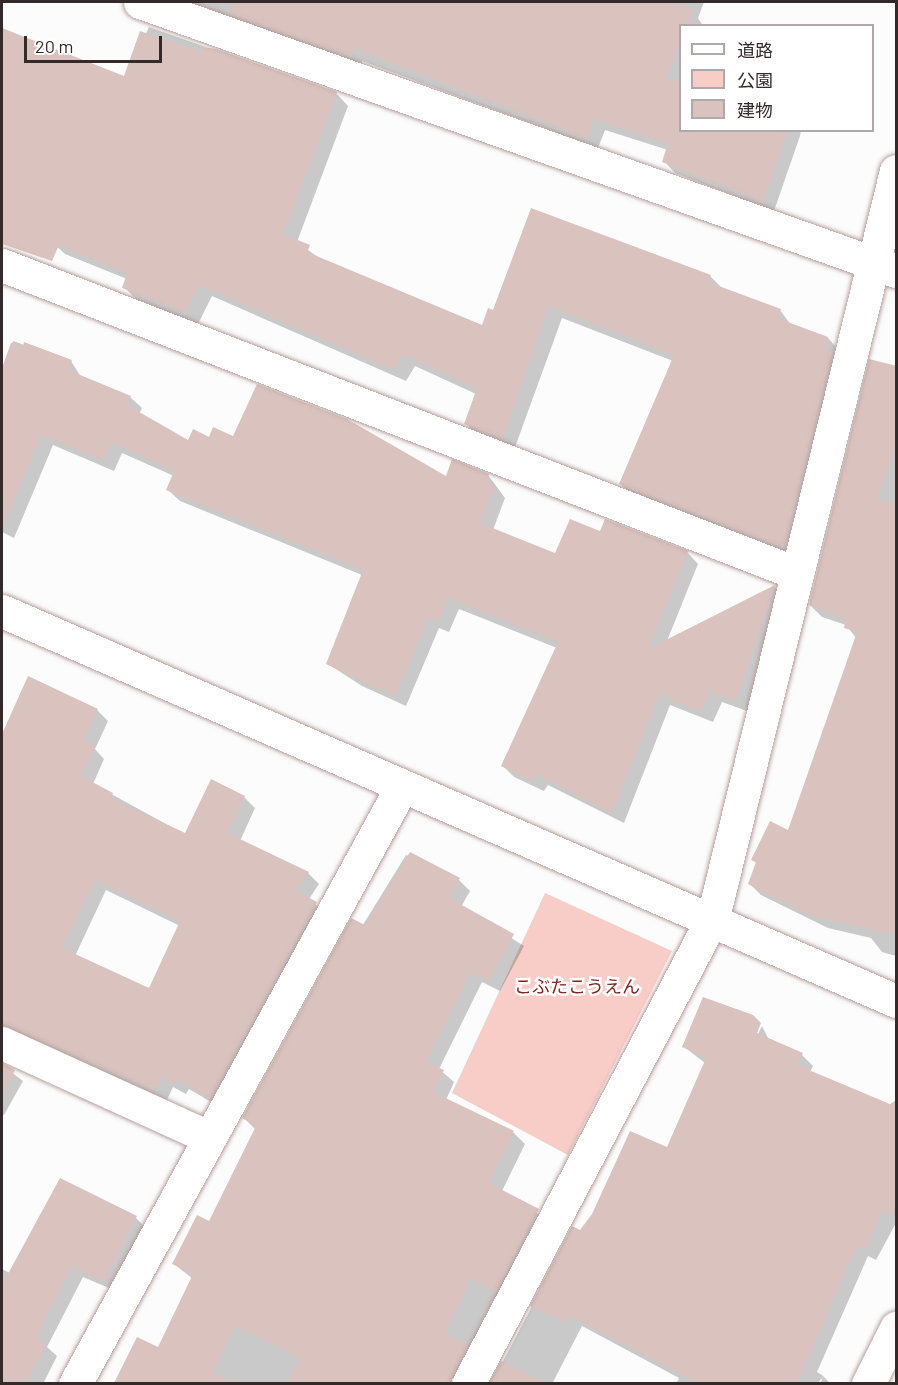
<!DOCTYPE html>
<html>
<head>
<meta charset="utf-8">
<style>
	body { margin:0 }
	#map { position:relative; width:898px; height:1385px; overflow:hidden; background:#fcfcfc; font-family:Barlow,"Noto Sans JP",sans-serif }
	div>[style] { position:absolute }
	[style*='--x'] { left:calc(var(--x)*1px); top:calc(var(--y)*1px); width:calc(var(--w)*1px); rotate:calc(var(--a)*1deg) }
	.green>* { inset:0; background:#f8ccc7 }
	.shadow>* { inset:0; background:#0003 }
	.building>* { inset:0; background:#dac2be }
	.roads { filter:drop-shadow(0 0 2px #b79f9c) drop-shadow(0 0 2px #b79f9c) }
	.minor>* { height:33px; margin:-16.5px; padding:0 16.5px; transform-origin:16.5px; border-radius:16.5px; background:#fff }
	.tertiary>* { height:33px; margin:-16.5px; padding:0 16.5px; transform-origin:16.5px; border-radius:16.5px; background:#fff }
	span { translate:-50% -50%; white-space:nowrap; text-align:center; line-height:1.15; -webkit-text-stroke:5px #fff; paint-order:stroke }
	.park-label { font-size:18px; color:#802723 }
	.frame { position:absolute; inset:0; border:3px solid #332a29; pointer-events:none }
	.legend { position:absolute; left:679px; top:24px; width:195px; height:108px; box-sizing:border-box; background:#fff; border:2px solid #adaaa9; margin:0; padding:8px 10px; list-style:none; font-size:18px; color:#332a29 }
	.legend li { display:flex; align-items:center; gap:12px; height:30px }
	.legend b { width:30px; border:2px solid #adaaa9 }
	.scale { position:absolute; left:24px; top:36px; width:138px; height:27px; box-sizing:border-box; border:3px solid #332a29; border-top:0; padding-left:8px; font-size:18px; line-height:21px; white-space:nowrap; color:#332a29; -webkit-text-stroke:4px #fff; paint-order:stroke }
</style>
</head>
<body>
<div id="map">
	<div class="green">
		<div style="clip-path:polygon(545px 893px,672px 951px,568px 1155px,452px 1093px)"></div>
	</div>
	<div class="shadow">
		<div style="clip-path:polygon(177px 2px,704px 2px,698px 18px,703px 26px,680px 26px,680px 130px,801px 130px,800px 136px,774px 211px,675px 173px,664px 161px,668px 150px,605px 130px,598px 148px,362px 61px,360px 67px)"></div>
		<div style="clip-path:polygon(149px 27px,336px 93px,348px 106px,297px 242px,322px 260px,482px 327px,494px 311px,710px 276px,722px 288px,780px 310px,791px 325px,828px 338px,840px 351px,797px 560px,633px 496px,620px 484px,673px 361px,562px 318px,514px 450px,478px 436px,466px 424px,476px 394px,415px 366px,406px 381px,212px 296px,198px 324px,137px 300px,124px 287px,127px 279px,65px 254px,52px 242px,38px 160px,2px 242px,2px 29px,125px 78px)"></div>
		<div style="clip-path:polygon(13px 341px,71px 361px,81px 377px,130px 397px,142px 408px,139px 414px,189px 442px,234px 438px,447px 478px,488px 475px,505px 498px,493px 530px,556px 555px,601px 533px,687px 552px,698px 564px,667px 641px,775px 587px,786px 598px,747px 711px,722px 702px,713px 722px,670px 705px,624px 823px,548px 785px,544px 791px,514px 777px,503px 766px,557px 648px,459px 609px,449px 632px,439px 628px,406px 706px,362px 686px,328px 664px,362px 575px,180px 501px,168px 490px,174px 476px,122px 453px,114px 471px,53px 445px,14px 538px,2px 532px,2px 372px)"></div>
		<div style="clip-path:polygon(896px 367px,896px 956px,882px 952px,871px 938px,828px 928px,761px 895px,750px 884px,757px 864px,753px 860px,789px 832px,856px 638px,846px 625px,822px 617px,810px 605px)"></div>
		<div style="clip-path:polygon(evenodd,29px 678px,97px 710px,108px 721px,95px 749px,104px 759px,93px 784px,186px 835px,244px 797px,255px 808px,240px 841px,308px 873px,319px 884px,309px 899px,327px 914px,221px 1108px,189px 1089px,186px 1094px,173px 1087px,167px 1100px,13px 1035px,2px 1042px,2px 737px,29px 678px,106px 890px,180px 926px,150px 990px,75px 956px,106px 890px)"></div>
		<div style="clip-path:polygon(406px 855px,459px 880px,470px 891px,461px 907px,524px 946px,500px 991px,482px 982px,439px 1069px,454px 1082px,446px 1100px,514px 1133px,525px 1144px,502px 1191px,549px 1221px,464px 1384px,116px 1384px,137px 1339px,158px 1349px,193px 1279px,174px 1264px,210px 1222px,256px 1130px,244px 1118px)"></div>
		<div style="clip-path:polygon(759px 1024px,755px 1040px,762px 1026px,769px 1040px,802px 1055px,813px 1066px,810px 1072px,889px 1105px,896px 1100px,896px 1223px,876px 1260px,868px 1256px,817px 1372px,822px 1375px,831px 1384px,820px 1384px,823px 1377px,817px 1384px,676px 1384px,679px 1378px,582px 1326px,552px 1384px,491px 1384px,573px 1228px,580px 1232px,668px 1149px,705px 1063px,683px 1046px)"></div>
		<div style="clip-path:polygon(2px 1065px,23px 1081px,4px 1115px,2px 1114px)"></div>
		<div style="clip-path:polygon(136px 1218px,147px 1229px,116px 1291px,83px 1277px,47px 1347px,57px 1356px,43px 1384px,2px 1384px,2px 1269px,10px 1273px)"></div>
	</div>
	<div class="building">
		<div style="clip-path:polygon(234px 2px,672px 2px,694px 11px,688px 26px,681px 26px,681px 43px,666px 77px,681px 82px,681px 130px,788px 130px,763px 201px,662px 162px,668px 143px,593px 119px,587px 138px,355px 49px,349px 56px,229px 14px)"></div>
		<div style="clip-path:polygon(2px 28px,124px 76px,140px 31px,200px 52px,202px 47px,216px 49px,337px 92px,283px 234px,310px 245px,307px 252px,482px 325px,488px 308px,493px 310px,531px 208px,711px 275px,708px 282px,781px 309px,777px 318px,828px 337px,824px 348px,833px 350px,784px 548px,619px 484px,674px 355px,549px 306px,502px 439px,464px 424px,477px 388px,402px 354px,394px 370px,199px 285px,185px 312px,122px 288px,127px 273px,59px 245px,52px 261px,2px 244px)"></div>
		<div style="clip-path:polygon(24px 342px,72px 360px,68px 370px,131px 396px,127px 405px,188px 440px,193px 429px,209px 437px,213px 427px,233px 436px,257px 384px,347px 419px,446px 476px,452px 459px,489px 474px,486px 482px,495px 485px,480px 523px,555px 553px,570px 519px,600px 531px,605px 519px,688px 551px,648px 649px,775px 585px,736px 701px,710px 691px,701px 712px,659px 694px,612px 813px,536px 774px,533px 781px,501px 766px,558px 642px,448px 598px,438px 622px,428px 618px,395px 696px,349px 675px,326px 664px,363px 570px,166px 490px,174px 471px,111px 442px,103px 460px,41px 435px,2px 528px,2px 368px,11px 343px,23px 347px)"></div>
		<div style="clip-path:polygon(869px 359px,897px 366px,897px 442px,877px 498px,897px 505px,897px 935px,815px 917px,748px 884px,756px 862px,751px 860px,770px 821px,788px 830px,857px 632px,844px 628px,846px 619px,809px 605px)"></div>
		<div style="clip-path:polygon(evenodd,28px 676px,98px 709px,83px 741px,94px 746px,81px 776px,113px 793px,111px 798px,185px 833px,211px 779px,245px 796px,227px 833px,309px 872px,296px 891px,317px 902px,210px 1099px,178px 1080px,175px 1085px,162px 1077px,155px 1090px,2px 1024px,2px 734px,28px 676px,95px 880px,180px 921px,149px 988px,62px 948px,95px 880px)"></div>
		<div style="clip-path:polygon(410px 852px,460px 878px,449px 898px,514px 934px,488px 981px,470px 972px,426px 1062px,444px 1070px,433px 1092px,514px 1131px,489px 1183px,539px 1209px,496px 1291px,471px 1279px,445px 1333px,468px 1344px,449px 1383px,287px 1383px,300px 1358px,235px 1326px,212px 1373px,233px 1383px,114px 1383px,137px 1337px,158px 1347px,193px 1274px,172px 1264px,197px 1215px,209px 1221px,256px 1126px,242px 1118px,351px 918px,365px 925px)"></div>
		<div style="clip-path:polygon(703px 997px,753px 1015px,761px 1023px,757px 1033px,803px 1053px,797px 1065px,897px 1107px,897px 1217px,882px 1211px,865px 1249px,856px 1246px,797px 1383px,698px 1383px,570px 1316px,567px 1323px,530px 1306px,572px 1226px,580px 1230px,592px 1214px,630px 1131px,667px 1147px,706px 1058px,682px 1047px)"></div>
		<div style="clip-path:polygon(2px 1063px,15px 1070px,2px 1098px)"></div>
		<div style="clip-path:polygon(60px 1178px,137px 1216px,104px 1281px,71px 1267px,35px 1338px,46px 1344px,26px 1383px,2px 1383px,2px 1285px)"></div>
		<div style="clip-path:polygon(501px 1361px,545px 1383px,489px 1383px)"></div>
	</div>
	<div class="roads">
		<div class="minor">
			<div style="--x:140;--y:2;--w:802;--a:19.59"></div>
			<div style="--x:2;--y:265;--w:852;--a:21.2"></div>
			<div style="--x:2;--y:1043;--w:226;--a:24.5"></div>
			<div style="--x:75;--y:1384;--w:679;--a:-61.32"></div>
			<div style="--x:468;--y:1384;--w:527;--a:-62.32"></div>
			<div style="--x:713;--y:917;--w:768;--a:-76.22"></div>
			<div style="--x:868;--y:1384;--w:63;--a:-63.4"></div>
		</div>
		<div class="tertiary">
			<div style="--x:2;--y:611;--w:975;--a:23.57"></div>
		</div>
	</div>
	<div class="park-label">
		<span style="left:577px;top:986px">こぶたこうえん</span>
	</div>
	<div class="frame"></div>
	<ul class="legend">
	<li><b style="height:8px;background:#fff"></b>道路</li>
	<li><b style="height:16px;background:#f8ccc7"></b>公園</li>
	<li><b style="height:16px;background:#dac2be"></b>建物</li>
	</ul>
	<div class="scale">20 m</div>
</div>
</body>
</html>
